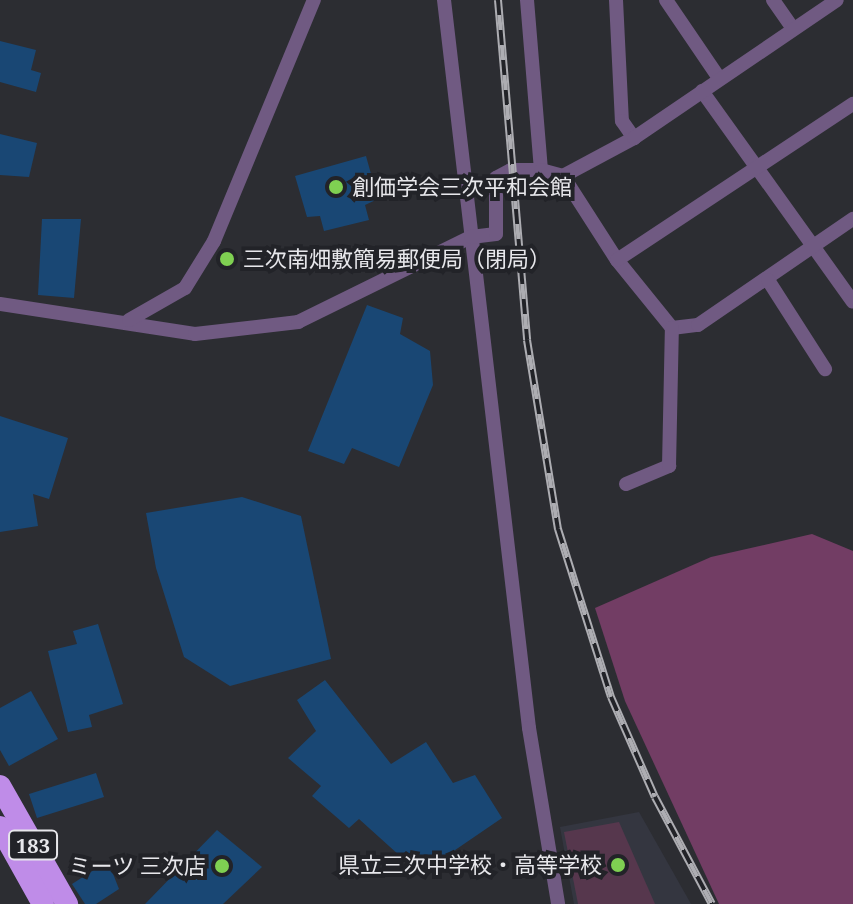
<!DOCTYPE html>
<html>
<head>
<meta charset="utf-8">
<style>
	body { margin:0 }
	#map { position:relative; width:853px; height:904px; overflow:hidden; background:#2c2d32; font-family:"Noto Serif","Noto Sans JP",serif }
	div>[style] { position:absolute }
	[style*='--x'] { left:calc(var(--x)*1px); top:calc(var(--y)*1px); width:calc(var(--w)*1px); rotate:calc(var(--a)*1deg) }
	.built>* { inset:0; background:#343640 }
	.green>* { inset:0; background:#56374d }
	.forest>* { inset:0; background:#723d64 }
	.building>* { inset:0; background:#194774 }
	.minor>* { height:14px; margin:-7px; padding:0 7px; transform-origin:7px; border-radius:7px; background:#705a82 }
	.trunk>* { height:22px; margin:-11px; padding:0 11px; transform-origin:11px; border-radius:11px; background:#bf8ce8 }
	.rail>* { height:8px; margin-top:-4px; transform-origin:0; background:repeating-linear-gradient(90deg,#222328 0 15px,#adadb2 0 30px); box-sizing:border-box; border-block:2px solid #adadb2 }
	.dots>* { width:22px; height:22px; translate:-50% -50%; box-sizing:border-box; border:4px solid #222328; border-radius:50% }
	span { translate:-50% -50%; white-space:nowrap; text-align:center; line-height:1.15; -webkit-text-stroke:8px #222328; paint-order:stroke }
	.shield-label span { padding:2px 6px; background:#222328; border:2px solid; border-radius:6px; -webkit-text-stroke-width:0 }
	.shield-label { font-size:20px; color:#e7e7eb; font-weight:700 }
	.poi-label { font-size:22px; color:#e7e7eb }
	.left { translate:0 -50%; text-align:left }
	.right { translate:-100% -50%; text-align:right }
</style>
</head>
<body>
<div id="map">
	<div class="built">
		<div style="clip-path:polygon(639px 812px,691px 904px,574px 904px,560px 827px)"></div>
	</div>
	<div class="green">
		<div style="clip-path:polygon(619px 822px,655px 904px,578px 904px,564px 832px)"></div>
	</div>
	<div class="forest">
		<div style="clip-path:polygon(812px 534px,853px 551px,853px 904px,719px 904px,625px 701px,595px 608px,711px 557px)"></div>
	</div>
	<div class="building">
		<div style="clip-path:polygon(0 41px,36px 50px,31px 70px,41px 73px,36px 92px,0 82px)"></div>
		<div style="clip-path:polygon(0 134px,37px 143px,29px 177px,0 175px)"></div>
		<div style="clip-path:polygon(366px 156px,378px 199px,365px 205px,369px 220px,324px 231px,320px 216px,307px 217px,295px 176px)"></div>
		<div style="clip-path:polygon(42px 219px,81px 219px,74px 298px,38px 295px)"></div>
		<div style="clip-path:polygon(367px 305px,403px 318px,400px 334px,430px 351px,433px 385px,399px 467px,352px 448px,344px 464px,308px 451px)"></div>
		<div style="clip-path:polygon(0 416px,68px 438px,49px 499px,33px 494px,38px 526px,0 532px)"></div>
		<div style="clip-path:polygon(242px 497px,301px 516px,331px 659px,230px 686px,184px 657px,156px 568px,146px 513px)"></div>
		<div style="clip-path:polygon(98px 624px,123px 704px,89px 715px,92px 727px,68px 732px,48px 651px,77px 644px,73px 631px)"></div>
		<div style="clip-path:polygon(325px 680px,391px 764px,426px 742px,453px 783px,475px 775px,502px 818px,420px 874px,359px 819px,349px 828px,312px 796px,321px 786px,288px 758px,316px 731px,297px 700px)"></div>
		<div style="clip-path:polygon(31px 691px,58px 739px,9px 766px,0 750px,0 708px)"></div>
		<div style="clip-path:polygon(96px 773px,104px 797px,37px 818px,29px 794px)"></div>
		<div style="clip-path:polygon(217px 830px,262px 867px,223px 904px,145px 904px)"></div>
		<div style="clip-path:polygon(108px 861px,119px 889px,96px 904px,85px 904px,72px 884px)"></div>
	</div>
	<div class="minor">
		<div style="--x:444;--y:0;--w:733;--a:83.34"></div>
		<div style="--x:529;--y:728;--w:178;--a:80.6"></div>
		<div style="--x:527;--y:0;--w:171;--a:85.3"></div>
		<div style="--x:616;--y:0;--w:121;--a:87.2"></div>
		<div style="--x:622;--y:121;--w:21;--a:55"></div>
		<div style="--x:666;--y:0;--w:94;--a:55.8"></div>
		<div style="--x:773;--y:0;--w:35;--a:55"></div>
		<div style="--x:702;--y:91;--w:259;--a:54.4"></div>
		<div style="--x:563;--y:176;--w:100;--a:57.3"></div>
		<div style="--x:617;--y:260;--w:87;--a:51"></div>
		<div style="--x:672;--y:328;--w:26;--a:-7"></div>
		<div style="--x:698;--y:325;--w:188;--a:-34.4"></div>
		<div style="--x:617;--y:260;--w:283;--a:-33.5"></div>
		<div style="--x:768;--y:280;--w:106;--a:57.4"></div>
		<div style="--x:0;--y:304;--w:197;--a:8.7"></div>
		<div style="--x:195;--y:334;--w:104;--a:-6.6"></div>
		<div style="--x:298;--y:322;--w:193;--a:-26.2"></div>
		<div style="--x:471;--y:237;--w:25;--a:-7"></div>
		<div style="--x:496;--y:234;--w:56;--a:-90"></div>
		<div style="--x:496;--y:178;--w:17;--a:-28"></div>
		<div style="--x:511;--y:170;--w:30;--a:0"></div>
		<div style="--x:541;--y:170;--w:23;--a:15"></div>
		<div style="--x:563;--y:176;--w:81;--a:-28.2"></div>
		<div style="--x:634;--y:138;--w:245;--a:-34.2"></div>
		<div style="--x:129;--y:320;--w:64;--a:-29.7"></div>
		<div style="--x:185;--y:288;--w:55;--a:-58.3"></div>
		<div style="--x:214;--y:241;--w:261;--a:-67.5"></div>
		<div style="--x:626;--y:484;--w:47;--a:-22.7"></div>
		<div style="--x:669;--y:466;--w:138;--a:-88.8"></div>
	</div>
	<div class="trunk">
		<div style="--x:0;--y:786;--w:136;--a:60.4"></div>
		<div style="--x:0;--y:827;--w:88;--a:60.8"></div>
	</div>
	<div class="rail">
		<div style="--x:498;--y:0;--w:341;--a:85.1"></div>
		<div style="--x:527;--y:340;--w:192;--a:80.7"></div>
		<div style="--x:558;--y:529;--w:176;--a:72.5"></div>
		<div style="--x:611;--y:697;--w:109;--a:66.3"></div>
		<div style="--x:655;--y:797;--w:121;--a:62"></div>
	</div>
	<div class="dots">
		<div style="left:336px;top:187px;background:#7fd052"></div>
		<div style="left:227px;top:259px;background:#7fd052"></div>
		<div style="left:618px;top:865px;background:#7fd052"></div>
		<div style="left:222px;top:866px;background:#7fd052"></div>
	</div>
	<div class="shield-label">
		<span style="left:33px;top:845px">183</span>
	</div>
	<div class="poi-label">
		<span class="left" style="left:352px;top:187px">創価学会三次平和会館</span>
		<span class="left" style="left:243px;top:259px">三次南畑敷簡易郵便局（閉局）</span>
		<span class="right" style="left:602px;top:865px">県立三次中学校・高等学校</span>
		<span class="right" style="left:206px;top:866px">ミーツ 三次店</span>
	</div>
</div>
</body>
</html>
